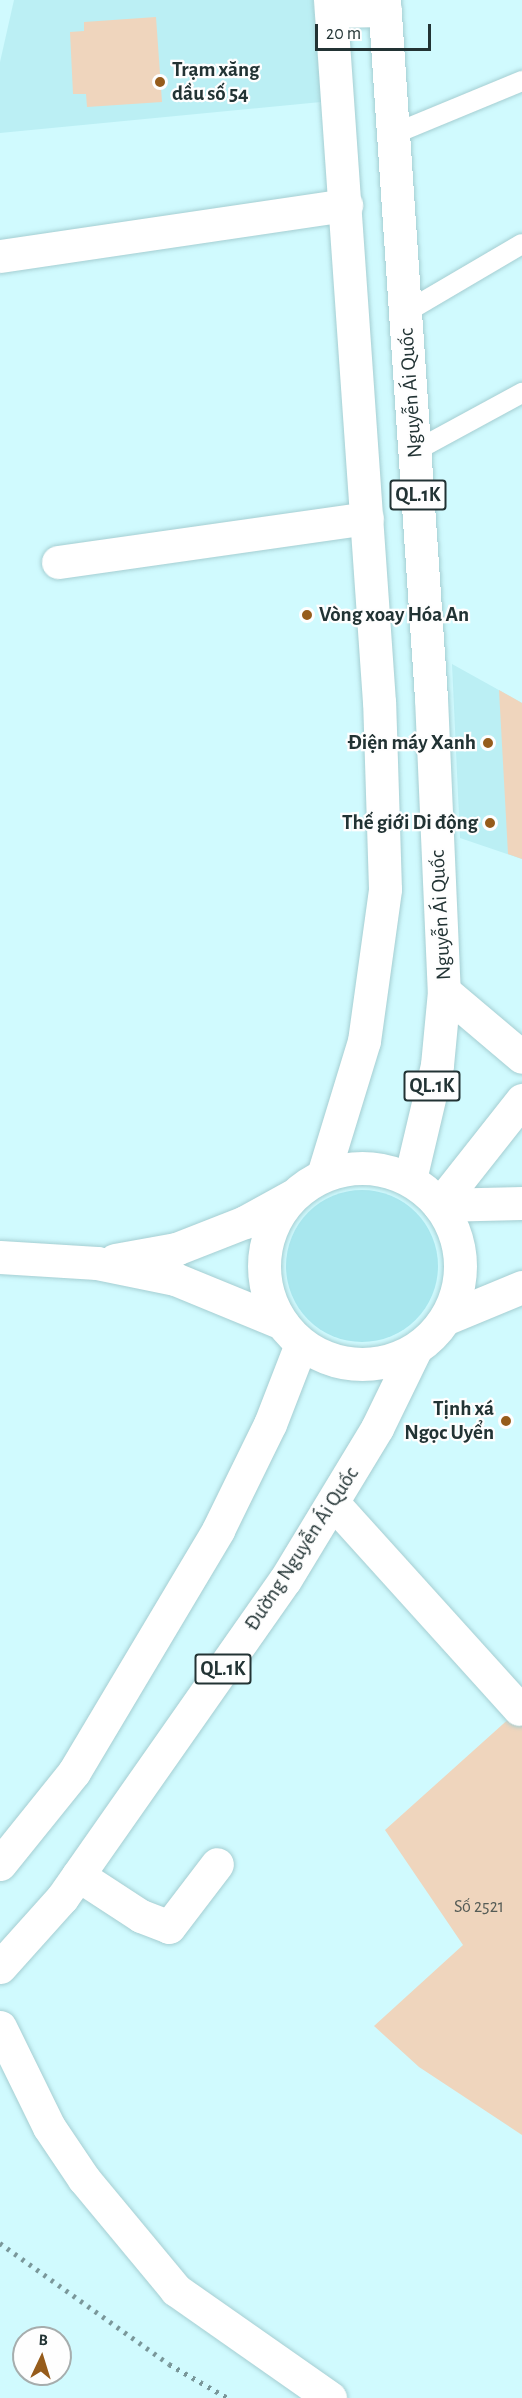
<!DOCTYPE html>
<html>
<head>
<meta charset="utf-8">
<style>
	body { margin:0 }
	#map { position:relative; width:522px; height:2398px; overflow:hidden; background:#d0fafe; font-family:"Alegreya Sans",sans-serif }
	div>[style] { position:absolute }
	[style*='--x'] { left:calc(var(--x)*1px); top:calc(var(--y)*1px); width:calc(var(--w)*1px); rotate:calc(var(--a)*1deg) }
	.built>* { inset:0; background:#bbeff4 }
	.green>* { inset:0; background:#a8e7ee }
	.round { border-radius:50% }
	.building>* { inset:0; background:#efd5bd }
	.roads { filter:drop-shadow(0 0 2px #a5ced2) drop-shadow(0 0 2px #a5ced2) }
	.lane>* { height:20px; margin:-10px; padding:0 10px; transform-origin:10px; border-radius:10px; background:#fff }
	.street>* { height:33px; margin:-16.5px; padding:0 16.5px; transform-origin:16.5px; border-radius:16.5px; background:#fff }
	.secondary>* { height:33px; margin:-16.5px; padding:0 16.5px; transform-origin:16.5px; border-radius:16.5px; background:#fff }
	.primary>* { height:33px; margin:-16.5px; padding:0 16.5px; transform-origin:16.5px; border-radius:16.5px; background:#fff }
	.primary>.ring { margin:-16.5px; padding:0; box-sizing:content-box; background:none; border:33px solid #fff; border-radius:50% }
	.rail>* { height:4.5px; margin-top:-2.25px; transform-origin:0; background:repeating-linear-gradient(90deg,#799699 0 3px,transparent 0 9px) }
	.dots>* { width:16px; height:16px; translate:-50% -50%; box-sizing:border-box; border:3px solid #fefefe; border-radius:50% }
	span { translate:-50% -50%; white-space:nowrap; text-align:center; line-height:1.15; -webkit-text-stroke:4.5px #fefefe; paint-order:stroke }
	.number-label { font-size:18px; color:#555c56 }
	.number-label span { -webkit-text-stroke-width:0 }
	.shield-label span { padding:2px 4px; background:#fefefe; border:2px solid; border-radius:4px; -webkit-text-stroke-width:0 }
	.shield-label { font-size:20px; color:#223334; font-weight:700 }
	.poi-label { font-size:21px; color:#223334; font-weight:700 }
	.left { translate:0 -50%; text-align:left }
	.right { translate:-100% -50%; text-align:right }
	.street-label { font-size:21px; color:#223334 }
	.north { position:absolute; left:12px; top:2326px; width:60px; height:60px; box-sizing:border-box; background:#fefefe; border:2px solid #a6adad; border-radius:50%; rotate:4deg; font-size:16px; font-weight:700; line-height:24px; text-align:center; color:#223334 }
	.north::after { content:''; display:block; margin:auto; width:21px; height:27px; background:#965c1b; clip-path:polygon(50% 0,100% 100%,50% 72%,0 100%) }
	.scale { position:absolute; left:315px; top:24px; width:116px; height:27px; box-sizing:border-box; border:3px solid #223334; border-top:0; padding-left:8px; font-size:18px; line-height:21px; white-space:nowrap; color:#223334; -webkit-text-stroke:4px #fefefe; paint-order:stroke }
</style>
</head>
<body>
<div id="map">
	<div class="built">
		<div style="clip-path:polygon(14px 0,313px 0,321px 102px,0 133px,0 62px)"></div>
		<div style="clip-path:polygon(452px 664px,522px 703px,522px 859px,460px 838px)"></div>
	</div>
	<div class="green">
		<div class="round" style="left:286px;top:1190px;width:152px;height:152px"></div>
	</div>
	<div class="building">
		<div style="clip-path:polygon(156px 17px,162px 102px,87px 107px,86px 94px,73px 94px,70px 32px,84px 31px,84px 22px)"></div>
		<div style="clip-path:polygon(499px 690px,522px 703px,522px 859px,508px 854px)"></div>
		<div style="clip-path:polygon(522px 1707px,522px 2135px,419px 2067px,374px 2026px,463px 1945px,385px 1830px)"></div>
	</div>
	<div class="roads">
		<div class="lane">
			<div style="--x:394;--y:134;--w:139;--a:-22.5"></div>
			<div style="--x:406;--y:312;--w:134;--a:-30.4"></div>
			<div style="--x:415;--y:451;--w:122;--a:-28.5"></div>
		</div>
		<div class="street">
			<div style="--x:0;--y:256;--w:350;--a:-8.4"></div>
			<div style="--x:58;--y:562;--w:312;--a:-8.1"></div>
			<div style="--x:0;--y:1257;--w:97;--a:3.5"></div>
			<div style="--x:97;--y:1263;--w:80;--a:11.6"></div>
			<div style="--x:175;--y:1279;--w:113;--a:22.3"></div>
			<div style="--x:115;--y:1260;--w:62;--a:-10.2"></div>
			<div style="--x:176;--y:1249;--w:74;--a:-21.4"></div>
			<div style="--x:245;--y:1222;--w:54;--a:-29"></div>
			<div style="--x:334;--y:1504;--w:276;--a:47.9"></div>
			<div style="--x:78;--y:1875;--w:75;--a:33.1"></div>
			<div style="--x:141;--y:1916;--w:30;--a:21"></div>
			<div style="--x:169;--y:1927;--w:79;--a:-52.7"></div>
			<div style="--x:0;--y:2027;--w:111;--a:63.9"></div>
			<div style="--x:49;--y:2127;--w:63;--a:56.1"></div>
			<div style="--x:84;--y:2179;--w:144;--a:50.3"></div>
			<div style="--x:176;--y:2290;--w:188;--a:35"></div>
		</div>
		<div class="secondary">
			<div style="--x:444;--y:991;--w:102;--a:40.2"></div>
			<div style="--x:439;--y:1205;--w:134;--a:-51.7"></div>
			<div style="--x:439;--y:1205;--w:83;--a:-1.4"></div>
			<div style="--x:447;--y:1318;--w:81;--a:-22.5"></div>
		</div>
		<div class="primary">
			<div style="--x:384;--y:0;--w:700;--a:86.15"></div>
			<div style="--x:431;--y:698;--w:293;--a:87.5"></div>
			<div style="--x:444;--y:991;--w:74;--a:95.4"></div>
			<div style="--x:437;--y:1065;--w:117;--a:103.3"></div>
			<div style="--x:331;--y:11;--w:54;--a:-1.1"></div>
			<div class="ring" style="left:264px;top:1168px;width:163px;height:163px"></div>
			<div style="--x:323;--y:1175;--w:140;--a:-73"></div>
			<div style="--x:364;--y:1041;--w:153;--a:-82.1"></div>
			<div style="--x:385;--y:889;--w:187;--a:-91.8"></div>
			<div style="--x:379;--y:702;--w:704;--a:-93.99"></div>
			<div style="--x:0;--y:1864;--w:118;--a:-51.2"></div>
			<div style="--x:74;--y:1772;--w:282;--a:-59.2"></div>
			<div style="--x:218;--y:1530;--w:118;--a:-63.9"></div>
			<div style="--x:270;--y:1424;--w:86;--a:-68.8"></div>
			<div style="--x:0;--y:1967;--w:93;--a:-48.1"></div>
			<div style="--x:62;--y:1898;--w:388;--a:-55"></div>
			<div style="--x:285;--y:1580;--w:178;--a:-58.8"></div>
			<div style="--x:377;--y:1428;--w:87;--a:-64"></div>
		</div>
	</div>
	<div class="rail">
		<div style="--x:0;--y:2243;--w:208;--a:35.6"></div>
		<div style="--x:169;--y:2364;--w:68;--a:30"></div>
	</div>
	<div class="dots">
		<div style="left:160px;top:82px;background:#965c1b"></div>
		<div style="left:307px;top:615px;background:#965c1b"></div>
		<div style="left:488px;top:743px;background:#965c1b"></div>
		<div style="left:490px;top:823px;background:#965c1b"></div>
		<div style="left:506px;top:1421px;background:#965c1b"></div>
	</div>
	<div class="number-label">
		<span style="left:479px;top:1907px">Số 2521</span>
	</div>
	<div class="shield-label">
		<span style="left:418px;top:495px">QL.1K</span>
		<span style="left:432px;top:1086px">QL.1K</span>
		<span style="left:223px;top:1669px">QL.1K</span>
	</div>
	<div class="poi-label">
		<span class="left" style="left:172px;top:82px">Trạm xăng<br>dầu số 54</span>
		<span class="left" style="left:319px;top:615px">Vòng xoay Hóa An</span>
		<span class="right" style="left:476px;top:743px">Điện máy Xanh</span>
		<span class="right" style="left:478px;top:823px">Thế giới Di động</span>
		<span class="right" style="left:494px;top:1421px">Tịnh xá<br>Ngọc Uyển</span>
	</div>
	<div class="street-label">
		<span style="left:411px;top:393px;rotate:-94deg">Nguyễn Ái Quốc</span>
		<span style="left:441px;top:915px;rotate:-93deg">Nguyễn Ái Quốc</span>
		<span style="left:302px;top:1549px;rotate:-57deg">Đường Nguyễn Ái Quốc</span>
	</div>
	<div class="north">B</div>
	<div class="scale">20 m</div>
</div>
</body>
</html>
